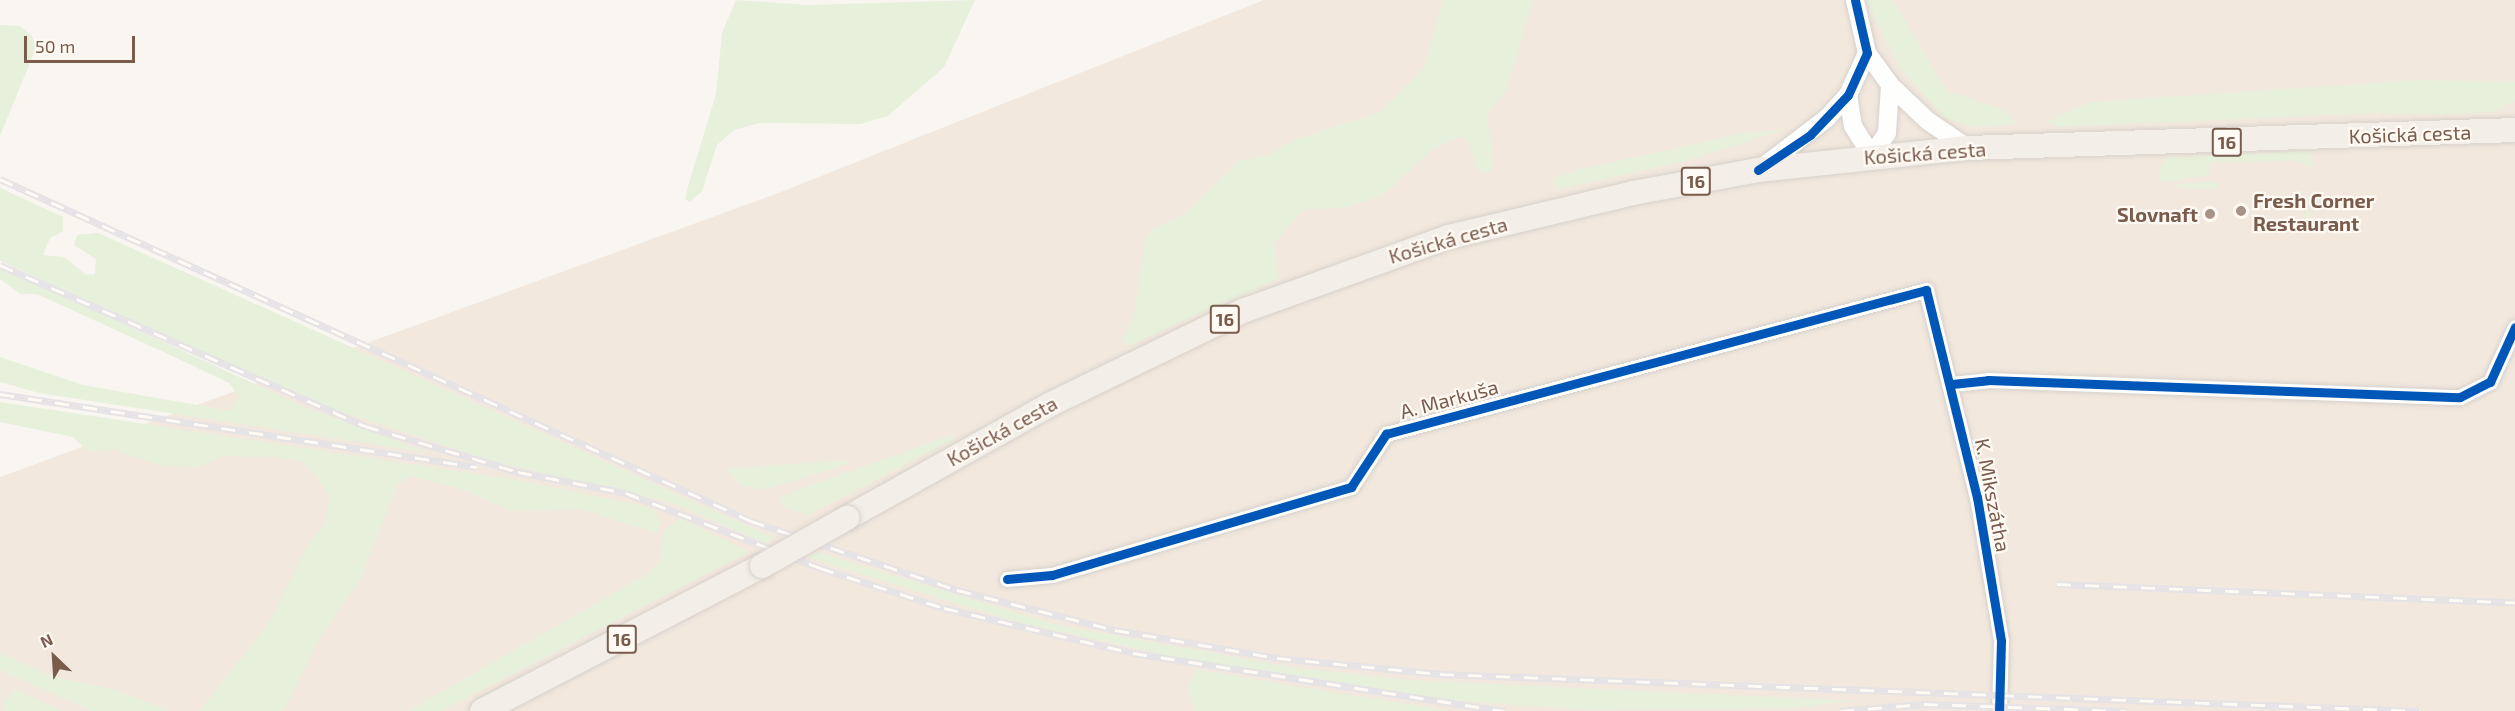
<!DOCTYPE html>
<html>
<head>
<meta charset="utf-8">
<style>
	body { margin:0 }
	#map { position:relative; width:2515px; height:711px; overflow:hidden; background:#f9f5f0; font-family:"Exo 2",sans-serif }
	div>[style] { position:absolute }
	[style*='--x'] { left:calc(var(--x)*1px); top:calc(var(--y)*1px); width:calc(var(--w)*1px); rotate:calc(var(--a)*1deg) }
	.residential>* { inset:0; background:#f2e8de }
	.green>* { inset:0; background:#e7f0db }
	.roads { filter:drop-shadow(0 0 2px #d7d1cb) drop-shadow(0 0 2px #d7d1cb) }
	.minor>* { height:15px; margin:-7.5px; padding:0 7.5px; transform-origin:7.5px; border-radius:7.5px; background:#fefefd }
	.tertiary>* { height:18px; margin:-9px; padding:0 9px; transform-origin:9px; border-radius:9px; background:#fefefd }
	.primary>* { height:24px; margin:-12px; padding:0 12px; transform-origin:12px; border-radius:12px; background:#f3eee8 }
	.rail>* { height:7px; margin-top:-3.5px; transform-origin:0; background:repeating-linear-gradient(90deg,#fffaf3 0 14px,#e6e3e7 0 28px); box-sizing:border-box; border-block:2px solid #e6e3e7 }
	.bridges { filter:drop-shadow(0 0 2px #dad1cc) drop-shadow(0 0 2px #dad1cc) }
	.primary-bridge>* { height:24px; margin:-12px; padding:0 12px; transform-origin:12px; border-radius:12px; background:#f3eee8 }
	.cycleway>* { height:9px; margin:-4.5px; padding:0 4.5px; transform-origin:4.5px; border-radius:4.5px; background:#0057b8 }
	.dots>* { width:16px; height:16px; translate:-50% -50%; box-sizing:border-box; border:3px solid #fffaf3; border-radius:50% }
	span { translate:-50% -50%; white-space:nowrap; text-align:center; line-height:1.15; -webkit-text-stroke:4.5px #fffaf3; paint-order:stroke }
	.shield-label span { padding:2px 4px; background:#fffaf3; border:2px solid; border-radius:4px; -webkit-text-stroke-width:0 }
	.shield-label { font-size:18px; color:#7a5c4d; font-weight:700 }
	.street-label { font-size:20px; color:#7a5c4d }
	.poi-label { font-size:20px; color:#7a5c4d; font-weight:700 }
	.left { translate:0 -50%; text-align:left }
	.right { translate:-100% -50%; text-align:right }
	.north { position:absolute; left:24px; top:627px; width:60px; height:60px; -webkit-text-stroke:4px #fffaf3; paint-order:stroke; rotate:335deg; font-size:16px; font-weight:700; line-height:24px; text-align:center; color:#7a5c4d }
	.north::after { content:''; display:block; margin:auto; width:21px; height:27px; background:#7a5c4d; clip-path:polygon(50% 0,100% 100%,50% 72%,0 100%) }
	.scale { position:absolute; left:24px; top:36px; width:111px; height:27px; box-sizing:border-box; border:3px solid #7a5c4d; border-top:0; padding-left:8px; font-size:18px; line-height:21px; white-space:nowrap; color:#7a5c4d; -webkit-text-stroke:4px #fffaf3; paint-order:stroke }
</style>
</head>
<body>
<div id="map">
	<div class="residential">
		<div style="clip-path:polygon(1264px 0,2515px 0,2515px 711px,0 711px,0 477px,781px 192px)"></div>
	</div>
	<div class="green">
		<div style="clip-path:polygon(736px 0,808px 5px,975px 0,944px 67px,888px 116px,860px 124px,759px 123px,734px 130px,717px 145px,702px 191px,690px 202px,685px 199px,689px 183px,716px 94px,722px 33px)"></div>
		<div style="clip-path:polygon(1443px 0,1533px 0,1507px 88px,1487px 115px,1494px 166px,1487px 173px,1476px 168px,1468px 141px,1461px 136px,1433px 149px,1382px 196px,1342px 208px,1304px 209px,1274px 243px,1279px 278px,1128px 346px,1122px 340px,1134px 316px,1145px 239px,1151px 230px,1185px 214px,1240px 160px,1267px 156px,1294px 140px,1380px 112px,1423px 69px)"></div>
		<div style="clip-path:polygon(1866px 0,1893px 0,1947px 91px,2005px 110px,2016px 124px,1975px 127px,1944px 118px,1899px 66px)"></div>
		<div style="clip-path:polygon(0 25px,20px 26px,32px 36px,36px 48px,0 136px)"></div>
		<div style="clip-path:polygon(2419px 80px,2515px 82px,2515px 101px,2492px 112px,2450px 114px,2373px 113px,2059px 127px,2046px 122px,2090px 102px)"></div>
		<div style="clip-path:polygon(1784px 130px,1682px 162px,1558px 189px,1553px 185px,1554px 178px,1582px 169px,1743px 133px)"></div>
		<div style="clip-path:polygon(2311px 151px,2314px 169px,2294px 160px,2209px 163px,2210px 175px,2162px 182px,2158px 177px,2162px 162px,2171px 157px)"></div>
		<div style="clip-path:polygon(2220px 182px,2217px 189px,2176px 188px,2178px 184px)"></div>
		<div style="clip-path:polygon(0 188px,63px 217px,63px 231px,50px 238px,43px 255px,64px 257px,86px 275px,95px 274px,96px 259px,74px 245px,77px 235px,98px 233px,775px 538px,765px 543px,672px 503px,499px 463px,314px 403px,0 261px)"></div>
		<div style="clip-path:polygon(2302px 192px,2309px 199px,2310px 215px,2308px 224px,2301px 229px,2294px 226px,2305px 225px,2304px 194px,2293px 193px)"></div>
		<div style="clip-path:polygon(0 267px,305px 407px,430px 453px,39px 393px,0 382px,0 357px,83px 385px,231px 411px,239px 396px,229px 383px,170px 355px,37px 294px,20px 294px,0 279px)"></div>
		<div style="clip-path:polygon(0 402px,523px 481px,652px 508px,662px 523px,656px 533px,580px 509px,510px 511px,464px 490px,410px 476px,398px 484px,361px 578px,319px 640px,284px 711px,199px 711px,269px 623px,310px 540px,325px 525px,329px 497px,315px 474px,301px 461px,273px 457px,224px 456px,198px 467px,163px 466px,114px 450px,87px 451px,73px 437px,0 422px)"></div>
		<div style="clip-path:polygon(954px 434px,954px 439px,808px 515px,781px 506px,781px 496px)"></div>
		<div style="clip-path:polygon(845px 460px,849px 464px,762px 490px,740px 485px,726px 469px)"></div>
		<div style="clip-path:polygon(680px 518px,749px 552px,441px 711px,408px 711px,649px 573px,660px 559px,663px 531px)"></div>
		<div style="clip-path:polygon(817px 552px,1058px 625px,1297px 668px,1409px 680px,1855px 701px,1792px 708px,1589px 710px,1460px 701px,1174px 657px,1020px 623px,806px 557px)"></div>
		<div style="clip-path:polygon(0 653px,48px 675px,119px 691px,169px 711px,92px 711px,0 670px)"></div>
		<div style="clip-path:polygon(1196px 669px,1287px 685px,1453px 711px,1194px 711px,1188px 686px)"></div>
		<div style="clip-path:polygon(15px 689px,24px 694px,64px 711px,4px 711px,2px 704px)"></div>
	</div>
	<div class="roads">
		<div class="minor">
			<div style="--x:1952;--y:384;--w:36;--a:-6"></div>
			<div style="--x:1988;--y:380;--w:472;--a:2.1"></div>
			<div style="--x:2460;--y:397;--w:34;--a:-27"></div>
			<div style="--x:2490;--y:382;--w:60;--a:-65.6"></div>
			<div style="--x:1007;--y:579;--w:45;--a:-5.1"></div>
			<div style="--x:1052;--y:575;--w:312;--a:-16.4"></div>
			<div style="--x:1351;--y:487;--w:64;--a:-56.6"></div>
			<div style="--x:1386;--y:434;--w:559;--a:-14.93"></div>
			<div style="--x:1926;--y:290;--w:213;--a:76.2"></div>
			<div style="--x:1977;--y:497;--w:146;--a:80.5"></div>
			<div style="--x:2001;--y:641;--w:70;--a:91.6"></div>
		</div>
		<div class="tertiary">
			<div style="--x:1855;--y:0;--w:54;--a:77.2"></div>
			<div style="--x:1867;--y:53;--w:39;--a:54"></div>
			<div style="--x:1890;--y:85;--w:52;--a:43.5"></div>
			<div style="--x:1928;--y:121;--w:48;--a:34"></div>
			<div style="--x:1848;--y:95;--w:31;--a:81"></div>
			<div style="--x:1853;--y:126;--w:36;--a:58"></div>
			<div style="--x:1872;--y:156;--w:27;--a:-57"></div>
			<div style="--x:1887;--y:133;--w:48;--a:-86.4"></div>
			<div style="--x:1759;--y:170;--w:86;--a:-37.4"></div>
			<div style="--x:1827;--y:118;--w:31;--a:-48"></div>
			<div style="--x:1848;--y:95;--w:46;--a:-65.7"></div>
		</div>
		<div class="primary">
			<div style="--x:847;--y:518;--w:231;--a:-29.2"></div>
			<div style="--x:1049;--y:405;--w:216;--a:-25.9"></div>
			<div style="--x:1243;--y:311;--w:219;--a:-19.8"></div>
			<div style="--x:1449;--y:237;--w:189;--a:-13.4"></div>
			<div style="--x:1633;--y:193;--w:127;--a:-10.4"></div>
			<div style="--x:1758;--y:170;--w:211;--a:-6"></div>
			<div style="--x:1968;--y:148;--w:547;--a:-1.88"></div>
			<div style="--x:482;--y:711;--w:315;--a:-27.4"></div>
		</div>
	</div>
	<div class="rail">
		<div style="--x:0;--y:179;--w:825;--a:24.48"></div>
		<div style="--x:751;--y:521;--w:217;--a:18.5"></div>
		<div style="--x:957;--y:590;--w:163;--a:14.2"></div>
		<div style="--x:1115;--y:630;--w:164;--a:9.8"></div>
		<div style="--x:1277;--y:658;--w:164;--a:5.6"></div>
		<div style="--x:1440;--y:674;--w:981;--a:2.16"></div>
		<div style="--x:0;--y:265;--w:399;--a:23.8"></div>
		<div style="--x:365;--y:426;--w:160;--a:16.7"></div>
		<div style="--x:518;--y:472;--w:110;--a:11"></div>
		<div style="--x:626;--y:493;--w:208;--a:21.1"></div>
		<div style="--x:820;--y:568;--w:130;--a:17.9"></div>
		<div style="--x:944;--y:608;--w:194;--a:13.4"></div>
		<div style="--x:1133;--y:653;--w:376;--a:8.9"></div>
		<div style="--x:0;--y:394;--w:482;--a:8.7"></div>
		<div style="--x:2057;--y:584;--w:458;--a:2.3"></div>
		<div style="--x:1840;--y:711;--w:84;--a:-4.8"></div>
		<div style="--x:1924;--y:704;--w:201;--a:2"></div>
	</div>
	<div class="bridges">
		<div class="primary-bridge">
			<div style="--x:762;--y:566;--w:98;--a:-29.5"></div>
		</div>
	</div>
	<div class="cycleway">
		<div style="--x:1758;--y:170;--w:63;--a:-33.9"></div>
		<div style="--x:1810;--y:135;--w:55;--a:-46.5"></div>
		<div style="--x:1848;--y:95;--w:46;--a:-65.7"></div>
		<div style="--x:1867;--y:53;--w:54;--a:-102.8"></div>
		<div style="--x:1952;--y:384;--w:36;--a:-6"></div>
		<div style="--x:1988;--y:380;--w:472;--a:2.1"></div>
		<div style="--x:2460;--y:397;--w:34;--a:-27"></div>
		<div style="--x:2490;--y:382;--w:60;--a:-65.6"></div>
		<div style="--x:1007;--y:579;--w:45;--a:-5.1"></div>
		<div style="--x:1052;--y:575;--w:312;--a:-16.4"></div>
		<div style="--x:1351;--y:487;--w:64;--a:-56.6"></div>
		<div style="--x:1386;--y:434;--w:559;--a:-14.93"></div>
		<div style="--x:1926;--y:290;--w:213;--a:76.2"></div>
		<div style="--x:1977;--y:497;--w:146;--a:80.5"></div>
		<div style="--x:2001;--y:641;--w:70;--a:91.6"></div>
	</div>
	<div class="dots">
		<div style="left:2241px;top:211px;background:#a69286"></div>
		<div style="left:2210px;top:214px;background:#a69286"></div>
	</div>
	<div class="shield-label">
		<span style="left:2227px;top:142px">16</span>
		<span style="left:1696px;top:181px">16</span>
		<span style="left:1225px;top:319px">16</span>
		<span style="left:622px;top:639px">16</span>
	</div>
	<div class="street-label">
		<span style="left:2410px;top:134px;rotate:-2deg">Košická cesta</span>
		<span style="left:1925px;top:153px;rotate:-4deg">Košická cesta</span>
		<span style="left:1448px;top:240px;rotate:-16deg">Košická cesta</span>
		<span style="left:1449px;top:399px;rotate:-15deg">A. Markuša</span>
		<span style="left:1002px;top:431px;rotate:-29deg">Košická cesta</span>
		<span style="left:1993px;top:495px;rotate:79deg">K. Mikszátha</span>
	</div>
	<div class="poi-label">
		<span class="left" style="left:2253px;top:212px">Fresh Corner<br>Restaurant</span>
		<span class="right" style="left:2198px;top:214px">Slovnaft</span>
	</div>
	<div class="north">N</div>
	<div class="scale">50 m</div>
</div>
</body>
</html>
